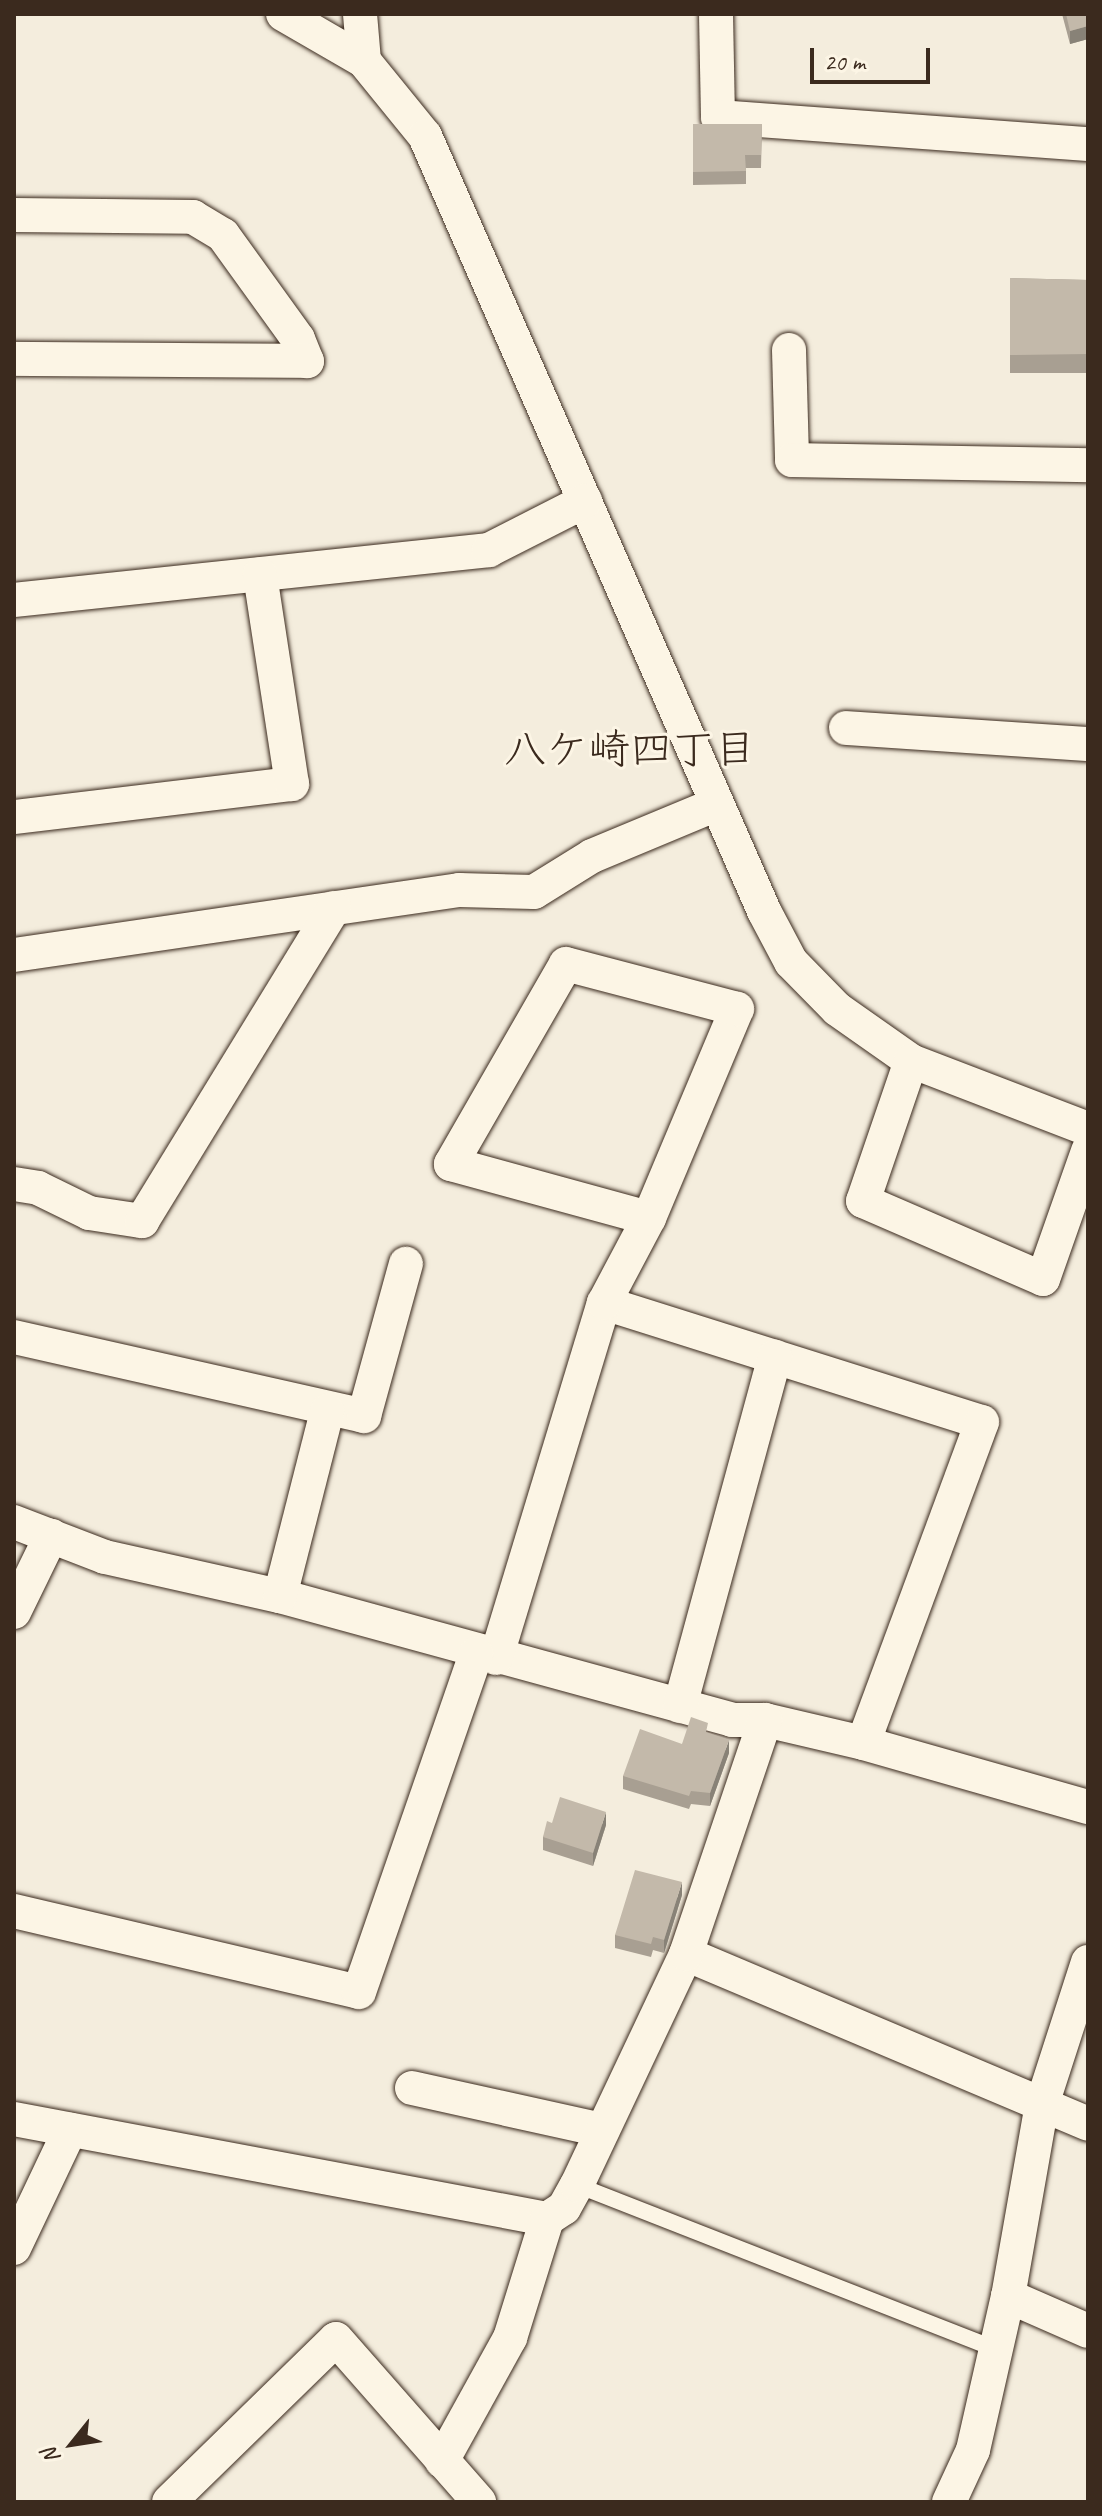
<!DOCTYPE html>
<html>
<head>
<meta charset="utf-8">
<style>
	body { margin:0 }
	#map { position:relative; width:1102px; height:2516px; overflow:hidden; background:#f4eddd; font-family:Caveat,"Klee One",sans-serif }
	div>[style] { position:absolute }
	[style*='--x'] { left:calc(var(--x)*1px); top:calc(var(--y)*1px); width:calc(var(--w)*1px); rotate:calc(var(--a)*1deg) }
	.roads { filter:drop-shadow(0 0 2px #3b2a1e) drop-shadow(0 0 2px #3b2a1e) }
	.lane>* { height:16px; margin:-8px; padding:0 8px; transform-origin:8px; border-radius:8px; background:#fcf5e5 }
	.street>* { height:34px; margin:-17px; padding:0 17px; transform-origin:17px; border-radius:17px; background:#fcf5e5 }
	.wall>* { inset:0; background:#a89f92 }
	.shaded-wall>* { inset:0; background:#888277 }
	.building>* { inset:0; background:#c3b9aa }
	span { translate:-50% -50%; white-space:nowrap; text-align:center; line-height:1.15; -webkit-text-stroke:6px #fcf5e5; paint-order:stroke }
	.neighbourhood-label { font-size:42px; color:#3b2a1e }
	.frame { position:absolute; inset:0; border:16px solid #3b2a1e; pointer-events:none }
	.north { position:absolute; left:32px; top:2404px; width:80px; height:80px; -webkit-text-stroke:6px #fcf5e5; paint-order:stroke; rotate:240deg; font-size:22px; font-weight:700; line-height:32px; text-align:center; color:#3b2a1e }
	.north::after { content:''; display:block; margin:auto; width:28px; height:36px; background:#3b2a1e; clip-path:polygon(50% 0,100% 100%,50% 72%,0 100%) }
	.scale { position:absolute; left:810px; top:48px; width:120px; height:36px; box-sizing:border-box; border:4px solid #3b2a1e; border-top:0; padding-left:10px; font-size:24px; line-height:28px; white-space:nowrap; color:#3b2a1e; -webkit-text-stroke:6px #fcf5e5; paint-order:stroke }
</style>
</head>
<body>
<div id="map">
	<div class="roads">
		<div class="lane">
			<div style="--x:577;--y:2185;--w:447;--a:21.4"></div>
		</div>
		<div class="street">
			<div style="--x:283;--y:14;--w:94;--a:30.1"></div>
			<div style="--x:364;--y:61;--w:97;--a:50.9"></div>
			<div style="--x:425;--y:136;--w:846;--a:66.37"></div>
			<div style="--x:764;--y:911;--w:58;--a:62.1"></div>
			<div style="--x:791;--y:962;--w:66;--a:45.6"></div>
			<div style="--x:837;--y:1009;--w:90;--a:35.1"></div>
			<div style="--x:911;--y:1061;--w:190;--a:21"></div>
			<div style="--x:360;--y:14;--w:47;--a:85.1"></div>
			<div style="--x:716;--y:14;--w:103;--a:88.9"></div>
			<div style="--x:718;--y:117;--w:371;--a:4.2"></div>
			<div style="--x:14;--y:215;--w:179;--a:0.6"></div>
			<div style="--x:193;--y:217;--w:35;--a:31"></div>
			<div style="--x:223;--y:235;--w:128;--a:54.2"></div>
			<div style="--x:298;--y:339;--w:24;--a:68"></div>
			<div style="--x:307;--y:361;--w:293;--a:-179.6"></div>
			<div style="--x:789;--y:350;--w:110;--a:88.4"></div>
			<div style="--x:792;--y:460;--w:296;--a:1"></div>
			<div style="--x:14;--y:600;--w:478;--a:-6"></div>
			<div style="--x:489;--y:550;--w:108;--a:-27"></div>
			<div style="--x:846;--y:728;--w:243;--a:3.8"></div>
			<div style="--x:14;--y:817;--w:280;--a:-6.8"></div>
			<div style="--x:292;--y:784;--w:212;--a:-98.7"></div>
			<div style="--x:14;--y:955;--w:450;--a:-8.3"></div>
			<div style="--x:459;--y:890;--w:75;--a:1.5"></div>
			<div style="--x:534;--y:892;--w:68;--a:-31.8"></div>
			<div style="--x:592;--y:856;--w:135;--a:-22.6"></div>
			<div style="--x:911;--y:1061;--w:148;--a:108.9"></div>
			<div style="--x:863;--y:1201;--w:196;--a:23.4"></div>
			<div style="--x:1043;--y:1279;--w:136;--a:-70.6"></div>
			<div style="--x:14;--y:1184;--w:24;--a:9"></div>
			<div style="--x:38;--y:1188;--w:57;--a:26.1"></div>
			<div style="--x:89;--y:1213;--w:54;--a:8.6"></div>
			<div style="--x:142;--y:1221;--w:367;--a:-58.5"></div>
			<div style="--x:604;--y:1303;--w:396;--a:17.5"></div>
			<div style="--x:982;--y:1422;--w:342;--a:110.3"></div>
			<div style="--x:14;--y:1337;--w:359;--a:12.7"></div>
			<div style="--x:364;--y:1416;--w:158;--a:-74.6"></div>
			<div style="--x:14;--y:1522;--w:97;--a:21"></div>
			<div style="--x:105;--y:1557;--w:179;--a:12.6"></div>
			<div style="--x:280;--y:1596;--w:469;--a:15.3"></div>
			<div style="--x:732;--y:1720;--w:33;--a:0"></div>
			<div style="--x:765;--y:1720;--w:101;--a:13.2"></div>
			<div style="--x:863;--y:1743;--w:234;--a:15.9"></div>
			<div style="--x:280;--y:1596;--w:191;--a:-75.7"></div>
			<div style="--x:14;--y:1612;--w:85;--a:-64"></div>
			<div style="--x:496;--y:1658;--w:371;--a:-73.1"></div>
			<div style="--x:604;--y:1303;--w:96;--a:-62.1"></div>
			<div style="--x:649;--y:1218;--w:227;--a:-67.2"></div>
			<div style="--x:737;--y:1009;--w:177;--a:-165.3"></div>
			<div style="--x:566;--y:964;--w:231;--a:119.9"></div>
			<div style="--x:451;--y:1164;--w:205;--a:15.3"></div>
			<div style="--x:680;--y:1706;--w:362;--a:-74.8"></div>
			<div style="--x:14;--y:1911;--w:354;--a:13.2"></div>
			<div style="--x:359;--y:1992;--w:358;--a:-70.9"></div>
			<div style="--x:686;--y:1954;--w:436;--a:22.9"></div>
			<div style="--x:1088;--y:1962;--w:149;--a:107.9"></div>
			<div style="--x:1042;--y:2104;--w:195;--a:100"></div>
			<div style="--x:1008;--y:2296;--w:87;--a:23.6"></div>
			<div style="--x:412;--y:2088;--w:195;--a:12.5"></div>
			<div style="--x:14;--y:2119;--w:542;--a:10.63"></div>
			<div style="--x:14;--y:2248;--w:131;--a:-64.6"></div>
			<div style="--x:442;--y:2461;--w:141;--a:-61.1"></div>
			<div style="--x:510;--y:2338;--w:125;--a:-72.7"></div>
			<div style="--x:547;--y:2219;--w:20;--a:-33"></div>
			<div style="--x:564;--y:2208;--w:26;--a:-61"></div>
			<div style="--x:577;--y:2185;--w:255;--a:-64.7"></div>
			<div style="--x:686;--y:1954;--w:247;--a:-71.3"></div>
			<div style="--x:169;--y:2502;--w:233;--a:-44.3"></div>
			<div style="--x:336;--y:2339;--w:217;--a:48.7"></div>
			<div style="--x:949;--y:2502;--w:57;--a:-65.2"></div>
			<div style="--x:973;--y:2450;--w:158;--a:-77.2"></div>
		</div>
	</div>
	<div class="wall">
		<div style="clip-path:polygon(1062px 14px,1088px 14px,1088px 39px,1070px 44px)"></div>
		<div style="clip-path:polygon(693px 124px,762px 124px,761px 168px,746px 168px,746px 184px,693px 185px)"></div>
		<div style="clip-path:polygon(1010px 278px,1088px 280px,1088px 373px,1010px 373px)"></div>
		<div style="clip-path:polygon(708px 1733px,729px 1753px,710px 1806px,691px 1804px,689px 1809px,623px 1789px,623px 1776px,682px 1744px)"></div>
		<div style="clip-path:polygon(552px 1823px,606px 1825px,593px 1866px,543px 1850px,543px 1837px)"></div>
		<div style="clip-path:polygon(682px 1895px,664px 1953px,653px 1950px,651px 1957px,615px 1948px,615px 1935px)"></div>
	</div>
	<div class="shaded-wall">
		<div style="clip-path:polygon(1088px 26px,1088px 39px,1070px 44px,1070px 31px)"></div>
		<div style="clip-path:polygon(729px 1740px,729px 1753px,710px 1806px,710px 1793px)"></div>
		<div style="clip-path:polygon(606px 1812px,606px 1825px,593px 1866px,593px 1853px)"></div>
		<div style="clip-path:polygon(682px 1882px,682px 1895px,664px 1953px,664px 1940px)"></div>
	</div>
	<div class="building">
		<div style="clip-path:polygon(1066px 14px,1088px 14px,1088px 26px,1070px 31px)"></div>
		<div style="clip-path:polygon(693px 124px,762px 124px,761px 155px,745px 155px,746px 171px,693px 172px)"></div>
		<div style="clip-path:polygon(1010px 278px,1088px 280px,1088px 354px,1010px 355px)"></div>
		<div style="clip-path:polygon(691px 1717px,708px 1723px,706px 1732px,729px 1740px,710px 1793px,691px 1791px,689px 1796px,623px 1776px,640px 1729px,682px 1744px)"></div>
		<div style="clip-path:polygon(560px 1797px,606px 1812px,593px 1853px,543px 1837px,547px 1821px,552px 1823px)"></div>
		<div style="clip-path:polygon(635px 1870px,682px 1882px,664px 1940px,653px 1937px,651px 1944px,615px 1935px)"></div>
	</div>
	<div class="neighbourhood-label">
		<span style="left:630px;top:750px">八ケ崎四丁目</span>
	</div>
	<div class="frame"></div>
	<div class="north">N</div>
	<div class="scale">20 m</div>
</div>
</body>
</html>
